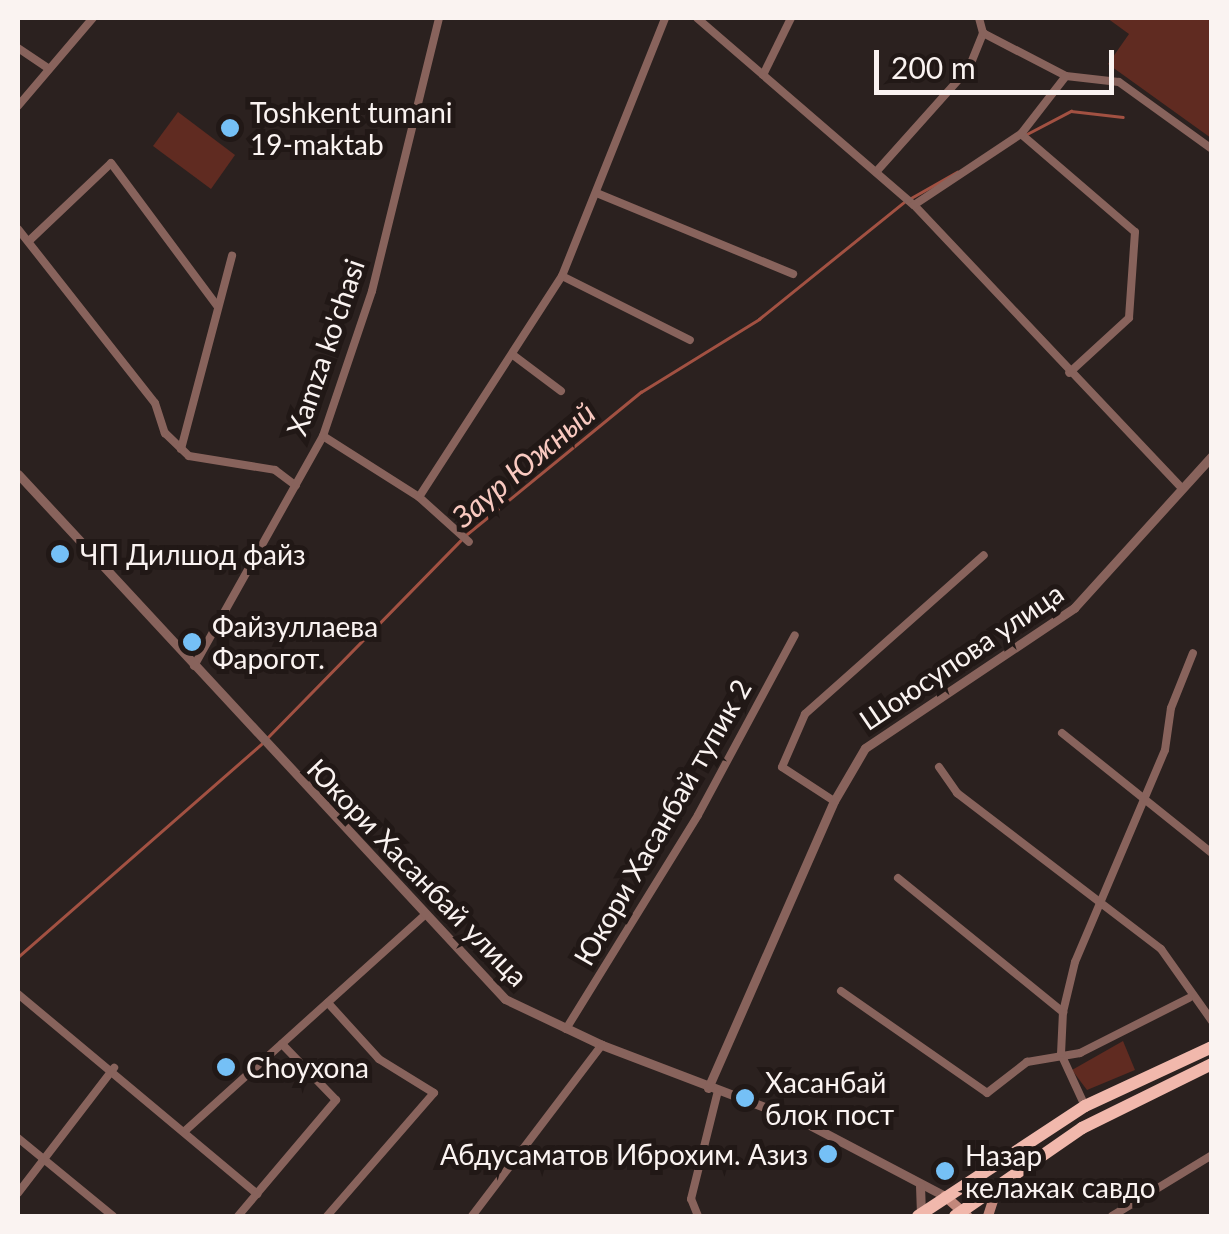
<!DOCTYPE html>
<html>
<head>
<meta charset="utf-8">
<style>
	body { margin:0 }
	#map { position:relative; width:1229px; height:1234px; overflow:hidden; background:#2b211f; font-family:Lato,sans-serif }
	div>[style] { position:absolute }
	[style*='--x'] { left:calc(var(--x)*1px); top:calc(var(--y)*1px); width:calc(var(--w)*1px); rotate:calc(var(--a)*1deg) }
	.green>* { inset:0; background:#602b21 }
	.stream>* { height:2.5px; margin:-1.25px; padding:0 1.25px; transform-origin:1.25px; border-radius:1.25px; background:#a25142 }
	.minor>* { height:8px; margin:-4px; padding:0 4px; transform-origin:4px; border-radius:4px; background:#88635c }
	.tertiary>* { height:9px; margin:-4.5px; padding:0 4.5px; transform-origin:4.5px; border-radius:4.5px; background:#88635c }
	.secondary>* { height:10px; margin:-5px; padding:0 5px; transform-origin:5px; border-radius:5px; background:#c2877b }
	.trunk>* { height:12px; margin:-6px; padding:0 6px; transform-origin:6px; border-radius:6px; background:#f1b8ac }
	.dots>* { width:28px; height:28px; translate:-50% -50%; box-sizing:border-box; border:5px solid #211816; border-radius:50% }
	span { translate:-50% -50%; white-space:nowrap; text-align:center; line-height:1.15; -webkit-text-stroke:10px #211816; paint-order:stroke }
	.poi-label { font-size:28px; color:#faf3f1 }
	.left { translate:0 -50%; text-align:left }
	.right { translate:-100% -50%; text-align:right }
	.street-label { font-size:28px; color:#faf3f1 }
	.water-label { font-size:30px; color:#f9c9c0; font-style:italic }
	.frame { position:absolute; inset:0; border:20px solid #faf3f1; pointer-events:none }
	.scale { position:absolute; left:874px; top:50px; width:240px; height:45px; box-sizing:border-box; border:5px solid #faf3f1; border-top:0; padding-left:12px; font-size:30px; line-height:35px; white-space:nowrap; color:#faf3f1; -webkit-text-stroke:8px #211816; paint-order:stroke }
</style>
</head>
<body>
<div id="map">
	<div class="green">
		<div style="clip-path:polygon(1107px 18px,1211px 18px,1211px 138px,1108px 64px,1129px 34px)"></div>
		<div style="clip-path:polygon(178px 112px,235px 155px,211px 189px,153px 146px)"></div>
		<div style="clip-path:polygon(1123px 1041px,1135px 1070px,1087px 1090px,1072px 1070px)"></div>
	</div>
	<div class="stream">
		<div style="--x:1025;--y:135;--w:52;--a:-27.6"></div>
		<div style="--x:1071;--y:111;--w:52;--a:6.6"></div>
		<div style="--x:911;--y:198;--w:53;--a:-29.5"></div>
		<div style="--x:466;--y:535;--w:226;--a:-39.3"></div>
		<div style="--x:641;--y:392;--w:139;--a:-31.7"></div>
		<div style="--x:759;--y:319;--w:186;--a:-38.9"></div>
		<div style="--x:267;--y:738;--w:276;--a:-45.6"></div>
		<div style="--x:18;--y:957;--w:323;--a:-41.2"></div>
	</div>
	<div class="minor">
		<div style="--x:697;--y:18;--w:286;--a:40.8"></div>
		<div style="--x:914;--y:205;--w:391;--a:46.6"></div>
		<div style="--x:983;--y:33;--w:93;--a:27.4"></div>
		<div style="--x:1066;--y:76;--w:53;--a:6.5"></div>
		<div style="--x:1119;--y:82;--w:115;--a:35.8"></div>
		<div style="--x:18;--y:48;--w:37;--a:34"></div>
		<div style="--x:763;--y:75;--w:64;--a:-63.8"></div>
		<div style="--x:18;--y:106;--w:116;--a:-49.6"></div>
		<div style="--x:1021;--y:134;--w:150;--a:40.7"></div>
		<div style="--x:1135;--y:232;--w:86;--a:94"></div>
		<div style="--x:1129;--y:318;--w:81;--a:137.5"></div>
		<div style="--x:876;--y:172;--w:140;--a:-48.2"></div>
		<div style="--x:969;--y:68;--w:38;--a:-68"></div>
		<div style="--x:983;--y:33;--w:16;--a:-105"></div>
		<div style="--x:599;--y:194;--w:210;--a:22.4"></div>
		<div style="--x:914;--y:205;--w:128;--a:-33.6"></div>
		<div style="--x:1021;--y:134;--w:73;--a:-52.2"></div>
		<div style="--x:18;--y:229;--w:221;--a:51.8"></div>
		<div style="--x:155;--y:403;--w:32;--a:72"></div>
		<div style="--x:165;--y:433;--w:33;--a:44"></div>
		<div style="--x:189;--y:456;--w:87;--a:9.2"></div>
		<div style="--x:275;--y:470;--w:26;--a:37"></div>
		<div style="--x:31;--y:239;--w:110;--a:-43.5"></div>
		<div style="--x:111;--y:163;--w:179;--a:53.4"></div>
		<div style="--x:562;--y:276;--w:143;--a:26.6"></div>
		<div style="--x:513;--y:355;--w:60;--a:36.9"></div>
		<div style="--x:323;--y:436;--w:114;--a:32.4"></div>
		<div style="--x:419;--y:497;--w:67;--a:42"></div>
		<div style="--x:181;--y:449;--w:200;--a:-75.2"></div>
		<div style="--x:419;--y:497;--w:263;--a:-57.1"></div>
		<div style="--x:562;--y:276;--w:278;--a:-68.2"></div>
		<div style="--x:194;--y:666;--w:264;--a:-60.7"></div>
		<div style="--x:323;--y:436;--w:153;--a:-71.3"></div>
		<div style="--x:372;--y:291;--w:281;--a:-76.2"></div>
		<div style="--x:1062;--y:733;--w:192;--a:38.7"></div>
		<div style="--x:939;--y:767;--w:32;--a:55"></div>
		<div style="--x:957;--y:793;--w:257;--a:37.4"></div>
		<div style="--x:1161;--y:949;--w:88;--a:54.7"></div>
		<div style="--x:834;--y:801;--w:62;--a:-146.8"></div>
		<div style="--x:782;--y:767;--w:58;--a:-66.5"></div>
		<div style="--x:805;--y:714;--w:239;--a:-41.6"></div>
		<div style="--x:898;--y:878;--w:213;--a:39.1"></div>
		<div style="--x:841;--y:991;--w:178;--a:34.9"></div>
		<div style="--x:987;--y:1093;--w:51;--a:-37.8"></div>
		<div style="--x:1027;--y:1062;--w:54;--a:-9.6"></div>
		<div style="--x:1080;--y:1053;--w:122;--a:-26.8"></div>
		<div style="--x:18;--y:994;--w:312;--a:39.9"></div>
		<div style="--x:566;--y:1029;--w:251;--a:-58.3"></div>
		<div style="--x:698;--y:815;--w:204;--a:-61.7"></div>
		<div style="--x:1085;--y:1106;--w:57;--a:-114.8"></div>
		<div style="--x:1061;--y:1054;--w:42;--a:-87.3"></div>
		<div style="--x:1063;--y:1012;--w:51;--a:-76.5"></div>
		<div style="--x:1075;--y:962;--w:230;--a:-67"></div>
		<div style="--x:1165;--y:750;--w:42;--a:-81.9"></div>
		<div style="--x:1171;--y:708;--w:59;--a:-68.2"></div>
		<div style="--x:186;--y:1130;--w:320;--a:-42"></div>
		<div style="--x:18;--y:1138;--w:123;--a:39.4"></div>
		<div style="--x:18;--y:1193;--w:158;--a:-52.5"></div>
		<div style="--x:238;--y:1216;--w:152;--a:-49.8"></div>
		<div style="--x:336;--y:1100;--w:78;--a:-134"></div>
		<div style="--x:327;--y:1216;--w:163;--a:-49"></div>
		<div style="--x:434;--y:1093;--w:65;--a:-148.3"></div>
		<div style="--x:379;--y:1059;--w:76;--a:-132.3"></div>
		<div style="--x:472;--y:1216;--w:215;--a:-52.8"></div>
		<div style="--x:698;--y:1216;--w:18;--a:-112"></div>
		<div style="--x:691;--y:1199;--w:111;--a:-76"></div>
		<div style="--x:1112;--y:1216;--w:117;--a:-31.4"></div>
	</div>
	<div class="tertiary">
		<div style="--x:18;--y:474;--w:716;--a:47.15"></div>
		<div style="--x:505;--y:999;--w:107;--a:25.4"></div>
		<div style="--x:602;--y:1045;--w:216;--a:20.9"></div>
		<div style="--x:804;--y:1122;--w:159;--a:27.7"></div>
		<div style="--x:708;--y:1088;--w:313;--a:-66.3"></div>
		<div style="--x:834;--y:801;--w:61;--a:-59.7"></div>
		<div style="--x:865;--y:748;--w:252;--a:-33.8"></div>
		<div style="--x:1074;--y:608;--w:205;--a:-47.8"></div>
		<div style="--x:920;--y:1185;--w:29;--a:88"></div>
	</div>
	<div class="secondary">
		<div style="--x:945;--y:1196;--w:30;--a:42"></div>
		<div style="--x:988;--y:1216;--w:28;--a:-72"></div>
	</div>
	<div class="trunk">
		<div style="--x:918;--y:1216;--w:200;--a:-33.4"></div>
		<div style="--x:1085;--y:1106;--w:140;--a:-24.9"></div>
		<div style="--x:955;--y:1216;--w:155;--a:-34.7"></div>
		<div style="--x:1082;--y:1128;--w:145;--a:-26.2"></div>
	</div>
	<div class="dots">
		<div style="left:230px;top:128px;background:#75c0f6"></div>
		<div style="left:60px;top:554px;background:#75c0f6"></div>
		<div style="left:192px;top:642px;background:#75c0f6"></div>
		<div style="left:226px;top:1067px;background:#75c0f6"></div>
		<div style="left:745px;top:1098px;background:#75c0f6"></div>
		<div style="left:828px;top:1154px;background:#75c0f6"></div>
		<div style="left:945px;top:1171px;background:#75c0f6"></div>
	</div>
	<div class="poi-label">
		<span class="left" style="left:250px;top:128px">Toshkent tumani<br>19-maktab</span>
		<span class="left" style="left:80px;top:554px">ЧП Дилшод файз</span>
		<span class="left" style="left:212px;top:642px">Файзуллаева<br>Фарогот.</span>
		<span class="left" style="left:246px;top:1067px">Choyxona</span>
		<span class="left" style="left:765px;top:1098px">Хасанбай<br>блок пост</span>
		<span class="right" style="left:808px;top:1154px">Абдусаматов Иброхим. Азиз</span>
		<span class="left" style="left:965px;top:1171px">Назар<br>келажак савдо</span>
	</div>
	<div class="street-label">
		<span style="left:325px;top:347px;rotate:-71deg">Xamza ko'chasi</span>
		<span style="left:961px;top:656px;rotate:-34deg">Шоюсупова улица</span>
		<span style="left:662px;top:822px;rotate:-60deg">Юкори Хасанбай тупик 2</span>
		<span style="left:418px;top:872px;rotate:46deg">Юкори Хасанбай улица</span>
	</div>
	<div class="water-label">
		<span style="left:523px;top:464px;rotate:-40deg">Заур Южный</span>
	</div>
	<div class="frame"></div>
	<div class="scale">200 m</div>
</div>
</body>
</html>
